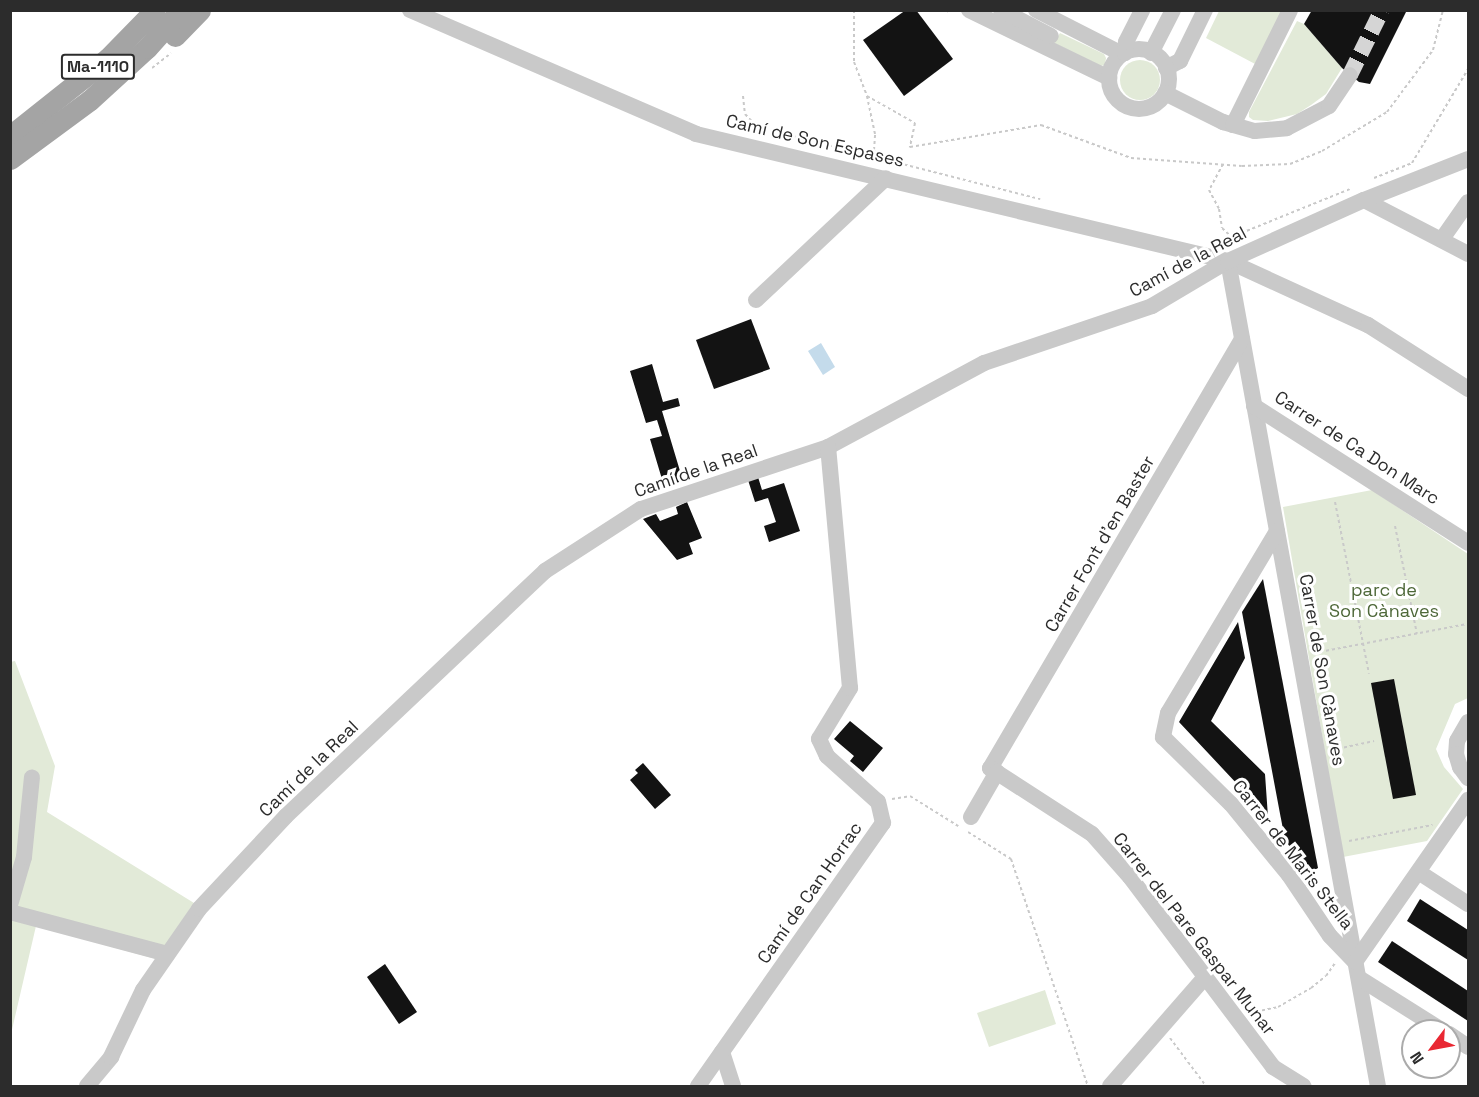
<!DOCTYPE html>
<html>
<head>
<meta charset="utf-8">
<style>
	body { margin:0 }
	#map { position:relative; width:1479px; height:1097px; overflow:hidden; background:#fff; font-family:"Space Grotesk",sans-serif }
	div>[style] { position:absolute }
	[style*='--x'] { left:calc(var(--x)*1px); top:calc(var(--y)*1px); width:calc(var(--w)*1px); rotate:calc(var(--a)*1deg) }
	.green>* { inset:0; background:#e2ead8 }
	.round { border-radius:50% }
	.water>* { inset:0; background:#c4dbeb }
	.stream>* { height:4px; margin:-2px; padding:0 2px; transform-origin:2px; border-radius:2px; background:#c4dbeb }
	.building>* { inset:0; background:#131313 }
	.minor-tunnel>* { height:16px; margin-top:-8px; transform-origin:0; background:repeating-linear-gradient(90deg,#d5d5d5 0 16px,transparent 0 24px) }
	.path>* { height:2px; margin-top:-1px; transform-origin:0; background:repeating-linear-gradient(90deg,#c9c9c9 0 3px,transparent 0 6px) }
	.minor>* { height:16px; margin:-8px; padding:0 8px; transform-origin:8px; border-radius:8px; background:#c9c9c9 }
	.minor>.ring { margin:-8px; padding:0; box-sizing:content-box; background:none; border:16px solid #c9c9c9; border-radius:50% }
	.major>* { height:21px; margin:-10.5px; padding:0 10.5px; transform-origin:10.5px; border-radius:10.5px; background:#a4a4a4 }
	span { translate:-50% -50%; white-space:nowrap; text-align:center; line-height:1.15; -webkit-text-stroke:6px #fff; paint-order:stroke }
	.shield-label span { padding:2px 4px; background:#fff; border:2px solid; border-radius:4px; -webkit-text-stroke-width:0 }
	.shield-label { font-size:16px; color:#2c2c2c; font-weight:700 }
	.street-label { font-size:18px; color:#2c2c2c }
	.park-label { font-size:18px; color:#4e6839 }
	.frame { position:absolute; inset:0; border:12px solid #2c2c2c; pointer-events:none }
	.north { position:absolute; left:1401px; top:1019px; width:60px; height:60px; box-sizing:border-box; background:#fff; border:2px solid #ababab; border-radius:50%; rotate:238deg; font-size:16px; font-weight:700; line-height:24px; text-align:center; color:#2c2c2c }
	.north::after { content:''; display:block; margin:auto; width:21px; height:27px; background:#e92833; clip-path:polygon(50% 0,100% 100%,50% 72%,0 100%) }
</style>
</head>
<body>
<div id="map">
	<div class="green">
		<div style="clip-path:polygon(1219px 11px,1284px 11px,1257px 65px,1206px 38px)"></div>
		<div style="clip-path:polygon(1297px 21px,1304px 24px,1342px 68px,1326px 94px,1311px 105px,1297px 114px,1268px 121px,1253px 120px,1249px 117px,1249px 112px)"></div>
		<div style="clip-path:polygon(1060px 33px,1104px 54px,1106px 58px,1105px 65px,1101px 66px,1054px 43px)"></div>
		<div class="round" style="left:1120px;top:60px;width:40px;height:40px"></div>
		<div style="clip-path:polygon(1372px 490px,1468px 554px,1468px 698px,1455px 704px,1436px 749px,1444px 767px,1463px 789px,1427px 841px,1343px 857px,1283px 507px)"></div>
		<div style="clip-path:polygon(15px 661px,55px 766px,47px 812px,194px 903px,156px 959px,36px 926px,11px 1034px,10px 662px)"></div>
		<div style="clip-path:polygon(1045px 990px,1056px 1024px,989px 1047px,977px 1013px)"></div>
	</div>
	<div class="water">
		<div style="clip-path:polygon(821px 343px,835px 367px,823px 375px,808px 351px)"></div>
	</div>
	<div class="stream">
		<div style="--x:10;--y:562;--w:70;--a:90"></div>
	</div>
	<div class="building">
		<div style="clip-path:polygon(906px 10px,916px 10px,953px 59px,904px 96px,863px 40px)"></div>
		<div style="clip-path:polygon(1312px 10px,1407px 10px,1370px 84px,1359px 82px,1342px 68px,1304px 24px)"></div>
		<div style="clip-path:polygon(740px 122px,748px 124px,747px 131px,739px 129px)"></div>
		<div style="clip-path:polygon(751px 319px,770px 369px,714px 389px,696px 340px)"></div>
		<div style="clip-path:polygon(652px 364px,663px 402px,678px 398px,680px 406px,662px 411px,683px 481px,664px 486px,650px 439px,662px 436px,657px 420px,646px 423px,630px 371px)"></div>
		<div style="clip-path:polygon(758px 477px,762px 490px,784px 483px,800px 531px,769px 542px,764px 526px,776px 522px,768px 498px,755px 502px,748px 480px)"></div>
		<div style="clip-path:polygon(687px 502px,702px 538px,689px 543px,693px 554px,677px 560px,643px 519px,656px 514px,660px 521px,678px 514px,676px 507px)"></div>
		<div style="clip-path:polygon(1263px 579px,1318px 868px,1309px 873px,1285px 840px,1242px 612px)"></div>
		<div style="clip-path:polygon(1238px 622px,1245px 658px,1211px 721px,1265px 774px,1268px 817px,1179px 722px)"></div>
		<div style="clip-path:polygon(1394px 679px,1416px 795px,1393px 799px,1371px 683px)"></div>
		<div style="clip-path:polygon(850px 721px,883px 748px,863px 772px,850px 761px,854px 756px,834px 739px)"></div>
		<div style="clip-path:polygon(643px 763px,671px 795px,655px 809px,630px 780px,638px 773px,635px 770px)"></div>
		<div style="clip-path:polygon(1420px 899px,1468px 930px,1468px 960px,1407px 921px)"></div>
		<div style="clip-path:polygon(1392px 941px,1468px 991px,1468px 1021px,1378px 962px)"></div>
		<div style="clip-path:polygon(385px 964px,417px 1012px,399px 1024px,367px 977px)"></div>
	</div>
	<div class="minor-tunnel">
		<div style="--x:1350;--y:75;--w:72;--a:-63.8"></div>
	</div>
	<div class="path">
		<div style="--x:854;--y:10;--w:52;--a:90"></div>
		<div style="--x:854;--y:62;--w:36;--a:69"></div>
		<div style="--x:946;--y:10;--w:5;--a:37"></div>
		<div style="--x:152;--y:68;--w:24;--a:-38"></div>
		<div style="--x:743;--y:96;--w:18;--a:84"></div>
		<div style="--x:745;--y:114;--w:16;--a:47"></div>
		<div style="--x:756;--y:126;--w:9;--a:18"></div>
		<div style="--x:765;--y:129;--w:284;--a:14.3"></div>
		<div style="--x:879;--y:163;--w:5;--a:-79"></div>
		<div style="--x:880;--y:158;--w:10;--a:-127"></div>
		<div style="--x:874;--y:150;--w:16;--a:-86"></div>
		<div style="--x:875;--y:134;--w:39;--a:-102"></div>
		<div style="--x:867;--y:96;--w:55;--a:29.4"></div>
		<div style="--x:915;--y:123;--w:25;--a:102"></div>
		<div style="--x:910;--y:147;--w:133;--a:-9.5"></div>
		<div style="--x:1041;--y:125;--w:96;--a:20.1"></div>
		<div style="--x:1131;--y:158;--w:111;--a:4.1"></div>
		<div style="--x:1242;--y:166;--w:48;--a:-2.4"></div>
		<div style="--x:1290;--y:164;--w:35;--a:-22"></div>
		<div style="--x:1322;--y:151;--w:76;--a:-31"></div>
		<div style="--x:1387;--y:112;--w:77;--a:-53.4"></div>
		<div style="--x:1433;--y:50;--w:41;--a:-76"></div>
		<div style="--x:1223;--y:164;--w:30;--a:118"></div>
		<div style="--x:1209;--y:190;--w:21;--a:62"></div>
		<div style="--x:1219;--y:209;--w:19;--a:81"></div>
		<div style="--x:1222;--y:228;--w:19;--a:43"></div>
		<div style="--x:1374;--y:178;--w:41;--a:-21.5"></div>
		<div style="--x:1412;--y:163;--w:109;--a:-59.2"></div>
		<div style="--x:1219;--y:242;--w:141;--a:-22"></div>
		<div style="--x:1335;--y:502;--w:175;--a:78.8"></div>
		<div style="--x:1395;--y:526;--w:110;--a:78.5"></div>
		<div style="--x:1314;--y:653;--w:157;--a:-10.7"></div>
		<div style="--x:1332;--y:750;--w:43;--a:-12.1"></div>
		<div style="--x:892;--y:799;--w:18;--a:-9"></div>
		<div style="--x:910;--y:796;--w:57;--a:32"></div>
		<div style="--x:968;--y:832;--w:51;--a:32.1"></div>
		<div style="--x:1011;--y:859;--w:240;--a:71.3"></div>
		<div style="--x:1349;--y:841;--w:85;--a:-10.9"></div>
		<div style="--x:1250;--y:1013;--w:29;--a:-12"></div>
		<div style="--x:1278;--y:1007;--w:38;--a:-30"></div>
		<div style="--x:1311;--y:988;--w:19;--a:-39"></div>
		<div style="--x:1326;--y:976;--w:16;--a:-55"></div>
		<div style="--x:1170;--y:1038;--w:60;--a:53.1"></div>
	</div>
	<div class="minor">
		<div style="--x:410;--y:10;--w:312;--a:23.4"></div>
		<div style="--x:696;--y:134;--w:547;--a:13.43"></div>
		<div style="--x:1228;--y:261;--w:154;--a:24.6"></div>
		<div style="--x:1368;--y:325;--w:119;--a:32.6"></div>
		<div style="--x:969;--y:10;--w:156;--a:25.9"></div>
		<div style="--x:1001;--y:10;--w:56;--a:27.5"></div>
		<div style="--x:1036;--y:10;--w:97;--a:27.1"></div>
		<div class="ring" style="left:1109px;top:49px;width:44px;height:44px"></div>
		<div style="--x:1125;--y:53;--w:11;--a:-85"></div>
		<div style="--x:1126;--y:42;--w:36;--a:-63"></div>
		<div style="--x:1151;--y:53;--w:48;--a:-62.9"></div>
		<div style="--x:1166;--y:68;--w:16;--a:-27"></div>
		<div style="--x:1180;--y:61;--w:57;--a:-63.9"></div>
		<div style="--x:1165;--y:93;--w:65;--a:26.6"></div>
		<div style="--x:1223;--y:122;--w:33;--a:16"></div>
		<div style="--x:1255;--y:131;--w:32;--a:-5"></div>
		<div style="--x:1287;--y:128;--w:47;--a:-27.6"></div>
		<div style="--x:1329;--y:106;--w:37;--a:-56"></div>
		<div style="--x:1233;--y:125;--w:128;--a:-63.6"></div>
		<div style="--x:1364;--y:200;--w:117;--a:27.4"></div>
		<div style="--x:1442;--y:239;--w:45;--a:-54.9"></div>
		<div style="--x:1228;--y:261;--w:839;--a:79.7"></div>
		<div style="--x:756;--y:300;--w:178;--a:-43.2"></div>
		<div style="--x:1242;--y:339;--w:498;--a:120.4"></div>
		<div style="--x:990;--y:768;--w:121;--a:32.9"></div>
		<div style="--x:1092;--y:834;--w:57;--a:48.5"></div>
		<div style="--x:1130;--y:877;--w:238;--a:53"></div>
		<div style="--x:1273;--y:1067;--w:36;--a:32"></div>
		<div style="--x:1254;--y:406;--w:254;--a:32.6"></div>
		<div style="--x:1277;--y:531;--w:212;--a:120.9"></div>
		<div style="--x:1168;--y:713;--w:25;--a:102"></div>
		<div style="--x:1163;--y:737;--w:95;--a:44.6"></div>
		<div style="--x:1231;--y:804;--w:92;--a:50.8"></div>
		<div style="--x:1289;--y:875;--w:73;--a:56.1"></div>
		<div style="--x:1330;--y:936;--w:36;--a:46"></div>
		<div style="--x:1468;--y:722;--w:22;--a:120"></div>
		<div style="--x:1457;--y:741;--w:13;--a:94"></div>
		<div style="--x:1456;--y:754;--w:14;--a:73"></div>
		<div style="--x:1460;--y:767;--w:14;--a:54"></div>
		<div style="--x:971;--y:817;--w:52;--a:-60"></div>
		<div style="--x:1420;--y:873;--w:57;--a:32.9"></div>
		<div style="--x:10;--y:905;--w:50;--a:-73.7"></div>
		<div style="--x:24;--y:857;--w:80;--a:-84.3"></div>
		<div style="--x:10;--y:912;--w:163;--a:14.9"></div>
		<div style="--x:1355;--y:962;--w:198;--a:-55.1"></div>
		<div style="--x:1359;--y:978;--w:99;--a:32.2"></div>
		<div style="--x:1449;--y:1034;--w:23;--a:34"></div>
		<div style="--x:722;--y:1052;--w:36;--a:72"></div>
		<div style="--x:87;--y:1086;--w:38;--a:-50"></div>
		<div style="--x:111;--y:1057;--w:74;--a:-64.5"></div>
		<div style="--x:143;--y:990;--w:98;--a:-55.3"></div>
		<div style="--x:199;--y:909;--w:127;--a:-46.9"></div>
		<div style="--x:286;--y:816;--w:357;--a:-43.4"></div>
		<div style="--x:545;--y:571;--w:114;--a:-32.9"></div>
		<div style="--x:641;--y:509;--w:197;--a:-18.3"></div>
		<div style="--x:828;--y:447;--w:177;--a:-28.3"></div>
		<div style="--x:984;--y:363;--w:177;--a:-18.7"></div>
		<div style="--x:1152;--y:306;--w:88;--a:-30.6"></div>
		<div style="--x:1228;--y:261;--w:149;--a:-24.2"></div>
		<div style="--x:1364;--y:200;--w:112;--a:-21.5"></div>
		<div style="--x:698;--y:1086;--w:322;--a:-54.9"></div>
		<div style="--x:883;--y:823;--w:22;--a:-103"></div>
		<div style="--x:878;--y:802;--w:69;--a:-138"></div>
		<div style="--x:827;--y:756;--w:19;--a:-115"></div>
		<div style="--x:819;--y:739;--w:60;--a:-58.7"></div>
		<div style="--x:850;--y:688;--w:242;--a:-95.2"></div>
		<div style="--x:1110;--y:1086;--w:145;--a:-48.9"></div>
	</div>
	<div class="major">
		<div style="--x:175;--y:36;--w:36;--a:-46"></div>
		<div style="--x:10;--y:136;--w:125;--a:-38.5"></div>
		<div style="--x:108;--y:58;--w:67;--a:-45.6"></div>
		<div style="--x:10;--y:159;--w:99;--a:-36.4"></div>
		<div style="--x:90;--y:100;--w:77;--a:-42.4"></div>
		<div style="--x:147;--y:48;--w:51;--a:-48.2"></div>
	</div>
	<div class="shield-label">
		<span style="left:98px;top:67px">Ma-1110</span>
	</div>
	<div class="street-label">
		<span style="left:815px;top:141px;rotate:13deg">Camí de Son Espases</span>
		<span style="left:1188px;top:262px;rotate:-28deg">Camí de la Real</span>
		<span style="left:1357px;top:448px;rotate:33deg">Carrer de Ca Don Marc</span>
		<span style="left:696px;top:471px;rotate:-19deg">Camí de la Real</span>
		<span style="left:1100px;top:544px;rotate:-60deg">Carrer Font d'en Baster</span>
		<span style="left:1322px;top:670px;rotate:80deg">Carrer de Son Cànaves</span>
		<span style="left:309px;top:769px;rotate:-44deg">Camí de la Real</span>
		<span style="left:1293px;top:855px;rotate:52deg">Carrer de Maris Stella</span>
		<span style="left:810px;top:893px;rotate:-55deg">Camí de Can Horrac</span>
		<span style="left:1194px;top:934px;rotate:52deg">Carrer del Pare Gaspar Munar</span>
	</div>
	<div class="park-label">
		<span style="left:1384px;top:601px">parc de<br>Son Cànaves</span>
	</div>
	<div class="frame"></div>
	<div class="north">N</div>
</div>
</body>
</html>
